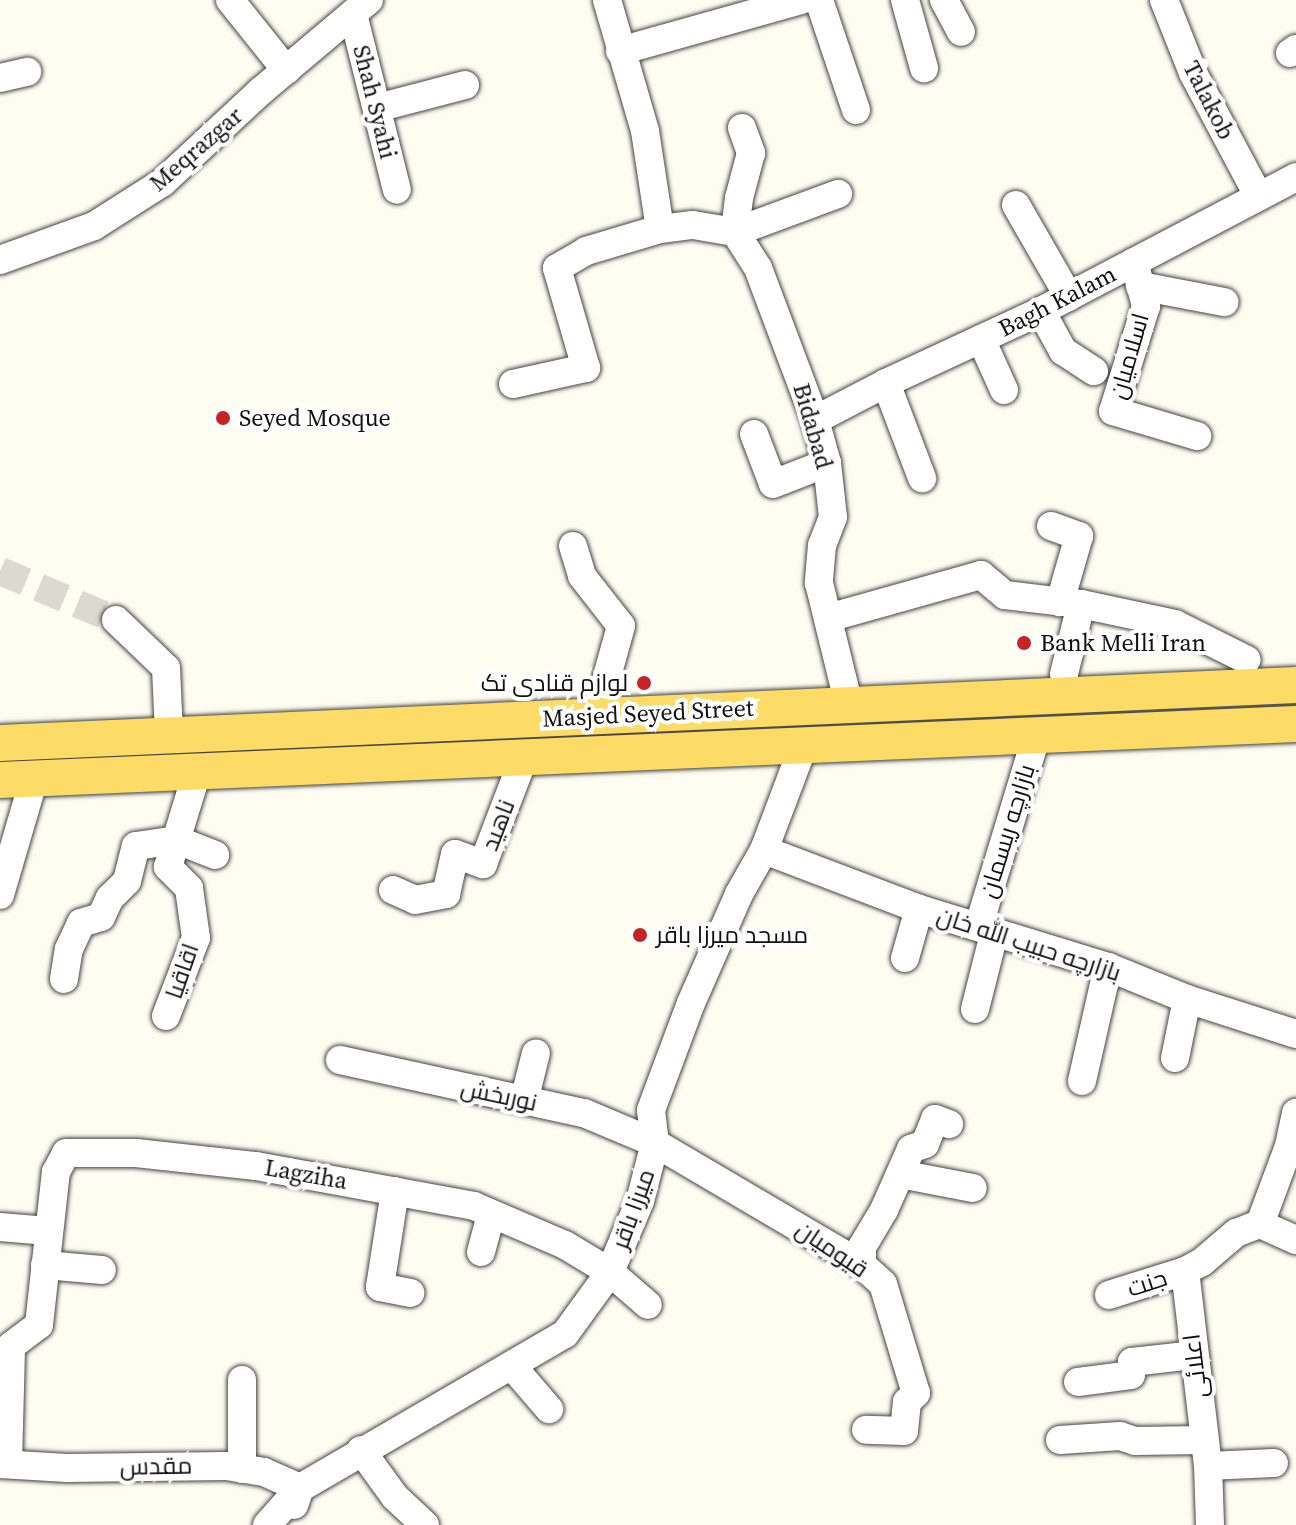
<!DOCTYPE html>
<html>
<head>
<meta charset="utf-8">
<style>
	body { margin:0 }
	#map { position:relative; width:1296px; height:1525px; overflow:hidden; background:#fffdf2; font-family:"Source Serif 4",Cairo,serif }
	div>[style] { position:absolute }
	[style*='--x'] { left:calc(var(--x)*1px); top:calc(var(--y)*1px); width:calc(var(--w)*1px); rotate:calc(var(--a)*1deg) }
	.minor-tunnel>* { height:28px; margin-top:-14px; transform-origin:0; background:repeating-linear-gradient(90deg,#dbd9d0 0 28px,transparent 0 42px) }
	.roads { filter:drop-shadow(0 0 2px #434343) drop-shadow(0 0 2px #434343) }
	.minor>* { height:28px; margin:-14px; padding:0 14px; transform-origin:14px; border-radius:14px; background:#fff }
	.major>* { height:36px; margin:-18px; padding:0 18px; transform-origin:18px; border-radius:18px; background:#fcdb66 }
	.dots>* { width:22px; height:22px; translate:-50% -50%; box-sizing:border-box; border:4px solid #fff; border-radius:50% }
	span { translate:-50% -50%; white-space:nowrap; text-align:center; line-height:1.15; -webkit-text-stroke:8px #fff; paint-order:stroke }
	.street-label { font-size:24px; color:#101010 }
	.poi-label { font-size:24px; color:#101010 }
	.left { translate:0 -50%; text-align:left }
	.right { translate:-100% -50%; text-align:right }
</style>
</head>
<body>
<div id="map">
	<div class="minor-tunnel">
		<div style="--x:0;--y:571;--w:126;--a:22.9"></div>
	</div>
	<div class="roads">
		<div class="minor">
			<div style="--x:230;--y:0;--w:90;--a:51.3"></div>
			<div style="--x:607;--y:0;--w:136;--a:73.8"></div>
			<div style="--x:645;--y:131;--w:99;--a:81.3"></div>
			<div style="--x:819;--y:0;--w:116;--a:71.4"></div>
			<div style="--x:905;--y:0;--w:71;--a:74.4"></div>
			<div style="--x:944;--y:0;--w:36;--a:62"></div>
			<div style="--x:1164;--y:0;--w:79;--a:68.3"></div>
			<div style="--x:1193;--y:73;--w:140;--a:62"></div>
			<div style="--x:353;--y:14;--w:181;--a:76"></div>
			<div style="--x:620;--y:51;--w:188;--a:-15.7"></div>
			<div style="--x:1290;--y:53;--w:7;--a:-34"></div>
			<div style="--x:0;--y:78;--w:28;--a:-13"></div>
			<div style="--x:377;--y:108;--w:91;--a:-14.6"></div>
			<div style="--x:742;--y:128;--w:27;--a:70"></div>
			<div style="--x:751;--y:153;--w:47;--a:104.9"></div>
			<div style="--x:739;--y:198;--w:34;--a:97"></div>
			<div style="--x:735;--y:232;--w:110;--a:-20.3"></div>
			<div style="--x:1016;--y:205;--w:106;--a:60.1"></div>
			<div style="--x:0;--y:260;--w:100;--a:-19.9"></div>
			<div style="--x:94;--y:226;--w:82;--a:-32.5"></div>
			<div style="--x:163;--y:182;--w:134;--a:-42.9"></div>
			<div style="--x:261;--y:91;--w:141;--a:-40.1"></div>
			<div style="--x:1134;--y:262;--w:46;--a:74.7"></div>
			<div style="--x:1146;--y:306;--w:110;--a:107.4"></div>
			<div style="--x:1113;--y:411;--w:88;--a:16.6"></div>
			<div style="--x:1140;--y:286;--w:86;--a:10.8"></div>
			<div style="--x:1041;--y:311;--w:46;--a:61.2"></div>
			<div style="--x:1063;--y:351;--w:37;--a:33"></div>
			<div style="--x:981;--y:339;--w:56;--a:65.7"></div>
			<div style="--x:886;--y:383;--w:102;--a:69.2"></div>
			<div style="--x:513;--y:384;--w:75;--a:-12.4"></div>
			<div style="--x:586;--y:368;--w:104;--a:-106.2"></div>
			<div style="--x:557;--y:268;--w:34;--a:-30"></div>
			<div style="--x:586;--y:251;--w:77;--a:-16.6"></div>
			<div style="--x:660;--y:229;--w:33;--a:-7"></div>
			<div style="--x:693;--y:225;--w:43;--a:9.5"></div>
			<div style="--x:735;--y:232;--w:43;--a:57.4"></div>
			<div style="--x:758;--y:268;--w:162;--a:69.4"></div>
			<div style="--x:815;--y:420;--w:45;--a:74.4"></div>
			<div style="--x:827;--y:463;--w:54;--a:83.7"></div>
			<div style="--x:833;--y:517;--w:30;--a:111"></div>
			<div style="--x:822;--y:545;--w:38;--a:95"></div>
			<div style="--x:819;--y:583;--w:126;--a:76.2"></div>
			<div style="--x:815;--y:420;--w:80;--a:-27.5"></div>
			<div style="--x:886;--y:383;--w:171;--a:-24.9"></div>
			<div style="--x:1041;--y:311;--w:288;--a:-27.7"></div>
			<div style="--x:754;--y:434;--w:53;--a:69.2"></div>
			<div style="--x:773;--y:484;--w:58;--a:-21.3"></div>
			<div style="--x:1051;--y:526;--w:30;--a:20"></div>
			<div style="--x:1079;--y:536;--w:69;--a:106.1"></div>
			<div style="--x:573;--y:546;--w:31;--a:73"></div>
			<div style="--x:582;--y:576;--w:63;--a:52"></div>
			<div style="--x:621;--y:626;--w:93;--a:105.5"></div>
			<div style="--x:828;--y:618;--w:159;--a:-15.7"></div>
			<div style="--x:981;--y:575;--w:31;--a:40"></div>
			<div style="--x:1005;--y:595;--w:77;--a:6.8"></div>
			<div style="--x:1081;--y:604;--w:96;--a:12"></div>
			<div style="--x:1175;--y:624;--w:80;--a:26.6"></div>
			<div style="--x:116;--y:620;--w:69;--a:43.8"></div>
			<div style="--x:166;--y:668;--w:67;--a:87.4"></div>
			<div style="--x:1064;--y:674;--w:72;--a:-76.3"></div>
			<div style="--x:764;--y:850;--w:166;--a:20.8"></div>
			<div style="--x:919;--y:909;--w:198;--a:17.1"></div>
			<div style="--x:1108;--y:967;--w:85;--a:22.1"></div>
			<div style="--x:1187;--y:999;--w:114;--a:17.8"></div>
			<div style="--x:393;--y:890;--w:24;--a:24"></div>
			<div style="--x:415;--y:900;--w:32;--a:-11"></div>
			<div style="--x:446;--y:894;--w:41;--a:-77.3"></div>
			<div style="--x:455;--y:854;--w:30;--a:20"></div>
			<div style="--x:483;--y:864;--w:115;--a:-69"></div>
			<div style="--x:0;--y:895;--w:121;--a:-73.7"></div>
			<div style="--x:979;--y:925;--w:196;--a:-73.1"></div>
			<div style="--x:905;--y:958;--w:51;--a:-74.1"></div>
			<div style="--x:64;--y:979;--w:30;--a:-81"></div>
			<div style="--x:69;--y:949;--w:29;--a:-65"></div>
			<div style="--x:81;--y:923;--w:21;--a:-17"></div>
			<div style="--x:101;--y:917;--w:21;--a:-65"></div>
			<div style="--x:110;--y:898;--w:24;--a:-45"></div>
			<div style="--x:127;--y:881;--w:36;--a:-76"></div>
			<div style="--x:136;--y:846;--w:41;--a:-8.3"></div>
			<div style="--x:177;--y:840;--w:41;--a:21.5"></div>
			<div style="--x:975;--y:1009;--w:77;--a:-75.8"></div>
			<div style="--x:166;--y:1016;--w:84;--a:-69"></div>
			<div style="--x:196;--y:938;--w:50;--a:-98"></div>
			<div style="--x:189;--y:888;--w:30;--a:-135"></div>
			<div style="--x:168;--y:867;--w:99;--a:-73"></div>
			<div style="--x:1175;--y:1058;--w:60;--a:-78.5"></div>
			<div style="--x:340;--y:1060;--w:250;--a:12.3"></div>
			<div style="--x:584;--y:1113;--w:77;--a:22.9"></div>
			<div style="--x:655;--y:1143;--w:240;--a:30.5"></div>
			<div style="--x:862;--y:1265;--w:28;--a:42"></div>
			<div style="--x:883;--y:1284;--w:114;--a:73.2"></div>
			<div style="--x:916;--y:1393;--w:13;--a:135"></div>
			<div style="--x:907;--y:1402;--w:29;--a:96"></div>
			<div style="--x:904;--y:1431;--w:38;--a:-178"></div>
			<div style="--x:1082;--y:1081;--w:117;--a:-77.2"></div>
			<div style="--x:524;--y:1101;--w:49;--a:-76"></div>
			<div style="--x:900;--y:1174;--w:74;--a:10.9"></div>
			<div style="--x:395;--y:1191;--w:97;--a:98.9"></div>
			<div style="--x:380;--y:1287;--w:31;--a:11"></div>
			<div style="--x:1260;--y:1224;--w:83;--a:-69.6"></div>
			<div style="--x:1289;--y:1146;--w:34;--a:-78"></div>
			<div style="--x:0;--y:1227;--w:48;--a:4.8"></div>
			<div style="--x:481;--y:1252;--w:39;--a:-75"></div>
			<div style="--x:45;--y:1265;--w:57;--a:5"></div>
			<div style="--x:862;--y:1265;--w:18;--a:-90"></div>
			<div style="--x:862;--y:1247;--w:43;--a:-59.3"></div>
			<div style="--x:884;--y:1210;--w:67;--a:-66.1"></div>
			<div style="--x:911;--y:1149;--w:15;--a:-20"></div>
			<div style="--x:925;--y:1144;--w:27;--a:-68"></div>
			<div style="--x:935;--y:1119;--w:15;--a:20"></div>
			<div style="--x:1109;--y:1295;--w:80;--a:-17.5"></div>
			<div style="--x:512;--y:1366;--w:57;--a:49.3"></div>
			<div style="--x:242;--y:1380;--w:89;--a:90"></div>
			<div style="--x:1078;--y:1382;--w:53;--a:-7.5"></div>
			<div style="--x:1131;--y:1375;--w:13;--a:-86"></div>
			<div style="--x:1132;--y:1362;--w:61;--a:-6.5"></div>
			<div style="--x:1060;--y:1440;--w:60;--a:-3.8"></div>
			<div style="--x:1120;--y:1436;--w:16;--a:18"></div>
			<div style="--x:1135;--y:1441;--w:69;--a:-0.8"></div>
			<div style="--x:361;--y:1450;--w:58;--a:54.1"></div>
			<div style="--x:395;--y:1497;--w:41;--a:43"></div>
			<div style="--x:0;--y:1464;--w:67;--a:3.4"></div>
			<div style="--x:67;--y:1468;--w:159;--a:-0.7"></div>
			<div style="--x:226;--y:1466;--w:38;--a:9"></div>
			<div style="--x:264;--y:1472;--w:39;--a:24"></div>
			<div style="--x:300;--y:1488;--w:18;--a:109"></div>
			<div style="--x:8;--y:1464;--w:118;--a:-88.5"></div>
			<div style="--x:11;--y:1346;--w:35;--a:-37"></div>
			<div style="--x:39;--y:1325;--w:154;--a:-83.7"></div>
			<div style="--x:56;--y:1172;--w:21;--a:-62"></div>
			<div style="--x:66;--y:1153;--w:70;--a:0"></div>
			<div style="--x:136;--y:1153;--w:121;--a:6.2"></div>
			<div style="--x:256;--y:1166;--w:222;--a:10.4"></div>
			<div style="--x:474;--y:1206;--w:99;--a:23.2"></div>
			<div style="--x:565;--y:1245;--w:52;--a:31"></div>
			<div style="--x:610;--y:1272;--w:50;--a:41"></div>
			<div style="--x:1208;--y:1466;--w:66;--a:-2.6"></div>
			<div style="--x:267;--y:1525;--w:50;--a:-48.3"></div>
			<div style="--x:300;--y:1488;--w:306;--a:-30.2"></div>
			<div style="--x:565;--y:1334;--w:77;--a:-54"></div>
			<div style="--x:610;--y:1272;--w:77;--a:-67.1"></div>
			<div style="--x:640;--y:1201;--w:60;--a:-75.5"></div>
			<div style="--x:655;--y:1143;--w:33;--a:-97"></div>
			<div style="--x:651;--y:1110;--w:114;--a:-69.5"></div>
			<div style="--x:691;--y:1003;--w:119;--a:-66.2"></div>
			<div style="--x:739;--y:894;--w:51;--a:-60.4"></div>
			<div style="--x:764;--y:850;--w:113;--a:-69.3"></div>
			<div style="--x:1210;--y:1525;--w:59;--a:-91.9"></div>
			<div style="--x:1208;--y:1466;--w:196;--a:-96.7"></div>
			<div style="--x:1185;--y:1271;--w:19;--a:-28"></div>
			<div style="--x:1202;--y:1262;--w:45;--a:-40.5"></div>
			<div style="--x:1236;--y:1233;--w:26;--a:-21"></div>
			<div style="--x:1260;--y:1224;--w:39;--a:24"></div>
		</div>
		<div class="major">
			<div style="--x:0;--y:743;--w:1297;--a:-2.56"></div>
			<div style="--x:0;--y:780;--w:1297;--a:-2.47"></div>
		</div>
	</div>
	<div class="dots">
		<div style="left:223px;top:418px;background:#c52326"></div>
		<div style="left:1024px;top:643px;background:#c52326"></div>
		<div style="left:644px;top:683px;background:#c52326"></div>
		<div style="left:640px;top:935px;background:#c52326"></div>
	</div>
	<div class="street-label">
		<span style="left:1209px;top:100px;rotate:63deg">Talakob</span>
		<span style="left:375px;top:102px;rotate:76deg">Shah Syahi</span>
		<span style="left:196px;top:149px;rotate:-41deg">Meqrazgar</span>
		<span style="left:1057px;top:301px;rotate:-27deg">Bagh Kalam</span>
		<span style="left:1129px;top:356px;rotate:-74deg">اسلامیان</span>
		<span style="left:813px;top:426px;rotate:74deg">Bidabad</span>
		<span style="left:648px;top:713px;rotate:-3deg">Masjed Seyed Street</span>
		<span style="left:498px;top:825px;rotate:-69deg">ناهید</span>
		<span style="left:1007px;top:831px;rotate:-73deg">بازارچه ریسمان</span>
		<span style="left:1029px;top:944px;rotate:18deg">بازارچه حبیب الله خان</span>
		<span style="left:182px;top:971px;rotate:-71deg">اقاقیا</span>
		<span style="left:499px;top:1095px;rotate:12deg">نوربخش</span>
		<span style="left:306px;top:1174px;rotate:10deg">Lagziha</span>
		<span style="left:633px;top:1209px;rotate:-70deg">میرزا باقر</span>
		<span style="left:832px;top:1249px;rotate:34deg">قیومیان</span>
		<span style="left:1147px;top:1283px;rotate:-18deg">جنت</span>
		<span style="left:1195px;top:1366px;rotate:-97deg">اعلائی</span>
		<span style="left:156px;top:1466px;rotate:-1deg">مقدس</span>
	</div>
	<div class="poi-label">
		<span class="left" style="left:239px;top:418px">Seyed Mosque</span>
		<span class="left" style="left:1040px;top:643px">Bank Melli Iran</span>
		<span class="right" style="left:628px;top:683px">لوازم قنادی تک</span>
		<span class="left" style="left:656px;top:935px">مسجد میرزا باقر</span>
	</div>
</div>
</body>
</html>
